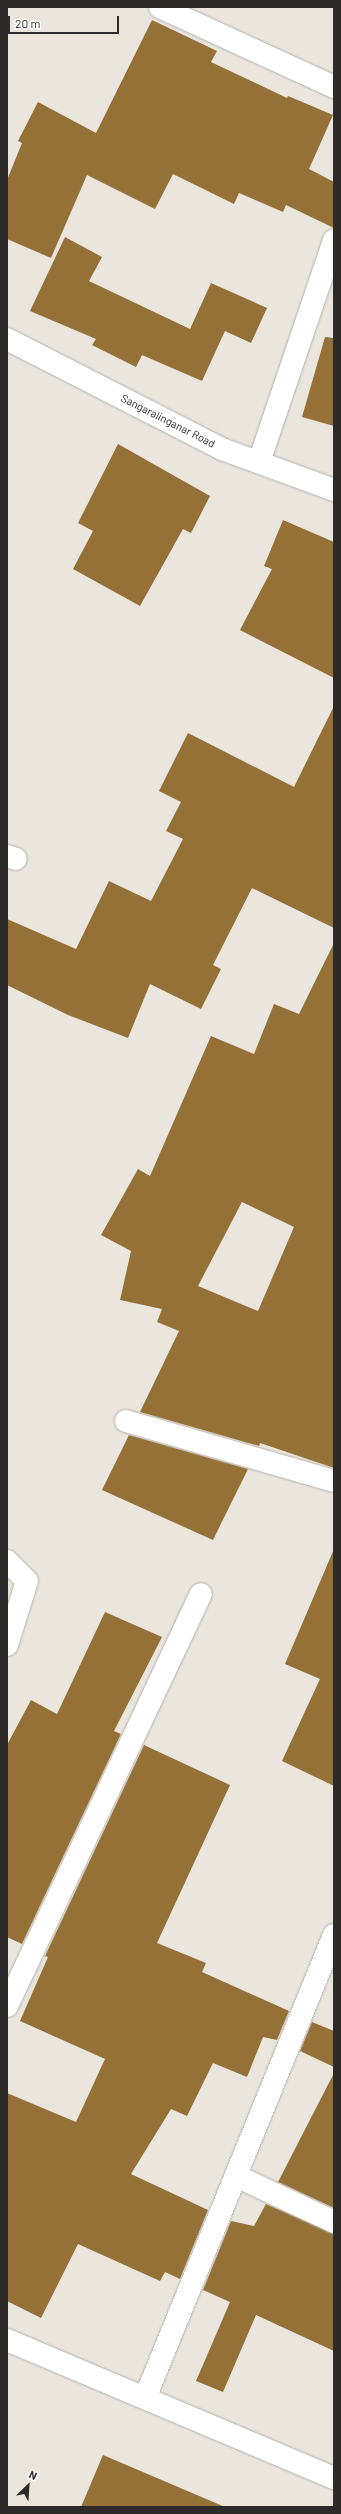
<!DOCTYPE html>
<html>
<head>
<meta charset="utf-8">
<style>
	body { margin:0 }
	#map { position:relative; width:341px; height:2514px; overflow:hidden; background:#eae6de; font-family:Barlow,sans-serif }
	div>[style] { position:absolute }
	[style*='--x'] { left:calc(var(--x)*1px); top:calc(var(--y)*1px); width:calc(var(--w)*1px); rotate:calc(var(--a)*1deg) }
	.building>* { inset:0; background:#957137 }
	.roads { filter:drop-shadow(0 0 1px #b6b2ab) drop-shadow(0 0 1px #b6b2ab) }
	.minor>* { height:22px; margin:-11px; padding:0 11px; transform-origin:11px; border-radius:11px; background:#fff }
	span { translate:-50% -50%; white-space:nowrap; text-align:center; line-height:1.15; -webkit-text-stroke:3.5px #fff; paint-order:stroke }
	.street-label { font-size:11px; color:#2d2b29 }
	.frame { position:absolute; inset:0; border:8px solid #2d2b29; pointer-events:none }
	.north { position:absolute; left:8px; top:2466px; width:40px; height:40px; -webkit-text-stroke:3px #fff; paint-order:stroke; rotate:25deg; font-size:11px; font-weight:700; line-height:16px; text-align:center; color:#2d2b29 }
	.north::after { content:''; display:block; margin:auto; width:14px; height:18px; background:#2d2b29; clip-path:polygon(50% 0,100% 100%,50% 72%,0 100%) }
	.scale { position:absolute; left:8px; top:16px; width:111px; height:18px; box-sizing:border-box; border:2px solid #2d2b29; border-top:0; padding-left:5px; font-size:12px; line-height:14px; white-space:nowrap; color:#2d2b29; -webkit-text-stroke:3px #fff; paint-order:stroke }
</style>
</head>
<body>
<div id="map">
	<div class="building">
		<div style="clip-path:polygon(152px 20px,217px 51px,211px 62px,287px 98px,288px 96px,333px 115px,309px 169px,334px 182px,334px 228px,286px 205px,283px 212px,239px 193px,234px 204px,173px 174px,155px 209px,87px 175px,51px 258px,7px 239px,7px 180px,22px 143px,18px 141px,38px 102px,96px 133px)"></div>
		<div style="clip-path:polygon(65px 237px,102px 257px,89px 281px,190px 329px,211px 283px,267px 308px,251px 343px,225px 331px,202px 381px,142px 355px,136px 367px,92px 345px,96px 339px,30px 311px)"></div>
		<div style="clip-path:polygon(325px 337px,334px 338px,334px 426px,302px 417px)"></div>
		<div style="clip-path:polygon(118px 444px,210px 496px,191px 533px,183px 529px,140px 606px,73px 569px,93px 531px,78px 523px)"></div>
		<div style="clip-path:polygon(283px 520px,334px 542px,334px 678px,240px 630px,272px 569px,264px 566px)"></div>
		<div style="clip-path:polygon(334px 706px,334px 928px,252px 888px,213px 965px,221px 969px,201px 1009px,150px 984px,128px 1038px,68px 1015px,7px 985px,7px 919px,76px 949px,109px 881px,151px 901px,183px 839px,166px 831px,181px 802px,159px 791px,188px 733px,294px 787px)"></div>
		<div style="clip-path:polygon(evenodd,334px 943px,334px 1468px,260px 1443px,259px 1446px,140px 1412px,179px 1331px,157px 1322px,162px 1309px,120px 1300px,131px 1251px,101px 1235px,138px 1169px,150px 1176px,211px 1036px,254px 1054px,274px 1004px,299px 1014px,334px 943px,242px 1202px,294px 1227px,258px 1311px,198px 1286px,242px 1202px)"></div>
		<div style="clip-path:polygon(129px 1435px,248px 1469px,213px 1540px,102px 1490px)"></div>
		<div style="clip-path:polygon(334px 1549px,334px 1786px,282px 1761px,320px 1679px,285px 1664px)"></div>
		<div style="clip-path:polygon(105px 1612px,162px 1637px,114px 1731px,121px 1734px,22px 1944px,7px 1937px,7px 1745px,31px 1700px,57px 1714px)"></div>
		<div style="clip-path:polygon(144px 1745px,230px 1785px,157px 1943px,206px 1963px,202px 1972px,289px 2011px,277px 2040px,263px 2037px,247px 2077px,213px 2063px,187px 2116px,171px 2109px,131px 2174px,208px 2210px,180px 2279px,165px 2272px,160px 2281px,78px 2244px,41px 2318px,7px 2301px,7px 2093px,76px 2122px,105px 2059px,20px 2021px,48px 1957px,45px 1956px)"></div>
		<div style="clip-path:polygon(312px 2022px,334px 2031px,334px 2067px,300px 2051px)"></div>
		<div style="clip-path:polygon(334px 2073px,334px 2208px,278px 2182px)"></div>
		<div style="clip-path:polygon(266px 2204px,334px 2234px,334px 2351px,256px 2315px,223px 2392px,196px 2381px,230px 2302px,203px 2290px,231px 2221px,254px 2226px)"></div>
		<div style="clip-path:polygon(103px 2455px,225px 2507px,81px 2507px)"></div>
	</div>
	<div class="roads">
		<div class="minor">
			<div style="--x:160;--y:7;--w:192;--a:24.7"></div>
			<div style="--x:7;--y:339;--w:242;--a:27.1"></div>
			<div style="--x:222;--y:449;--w:119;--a:20.1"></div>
			<div style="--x:259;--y:462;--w:234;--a:-71.3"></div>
			<div style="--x:7;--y:856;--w:9;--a:18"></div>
			<div style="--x:126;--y:1421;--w:216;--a:16.1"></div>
			<div style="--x:7;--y:1561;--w:28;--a:45"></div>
			<div style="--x:27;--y:1581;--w:67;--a:107.4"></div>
			<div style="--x:7;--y:2006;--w:455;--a:-64.8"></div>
			<div style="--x:236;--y:2176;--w:108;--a:25.1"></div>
			<div style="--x:7;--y:2340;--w:355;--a:22.9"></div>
			<div style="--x:145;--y:2398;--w:500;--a:-67.79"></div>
		</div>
	</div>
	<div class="street-label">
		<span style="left:168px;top:421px;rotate:27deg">Sangaralinganar Road</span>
	</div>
	<div class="frame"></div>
	<div class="north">N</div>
	<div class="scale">20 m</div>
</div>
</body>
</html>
